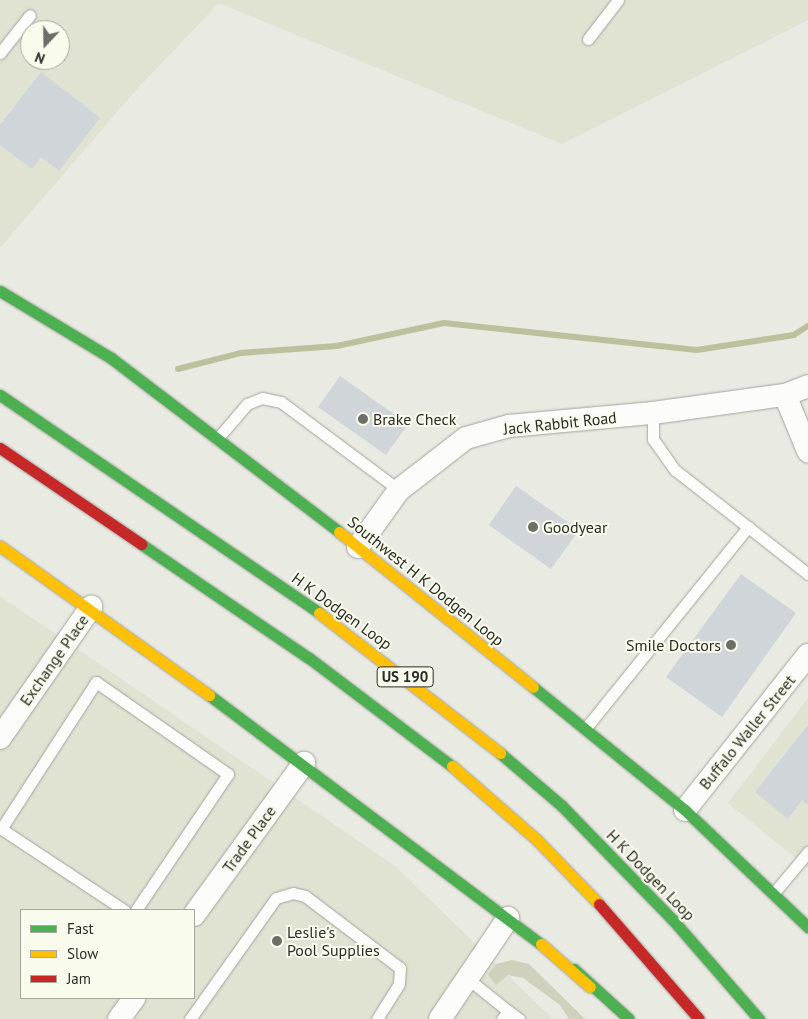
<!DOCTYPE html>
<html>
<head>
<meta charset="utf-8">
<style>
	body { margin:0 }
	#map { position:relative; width:808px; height:1019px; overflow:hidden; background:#e9eae2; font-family:"PT Sans",sans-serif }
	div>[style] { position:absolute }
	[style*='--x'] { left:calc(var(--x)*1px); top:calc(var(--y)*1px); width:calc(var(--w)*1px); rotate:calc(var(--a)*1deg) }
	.built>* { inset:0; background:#e0e2d2 }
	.green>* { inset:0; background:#cfd1bd }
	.stream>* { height:5.5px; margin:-2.75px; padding:0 2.75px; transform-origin:2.75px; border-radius:2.75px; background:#bcc09c }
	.building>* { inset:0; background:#cfd5d9 }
	.roads { filter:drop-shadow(0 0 1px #a3a49e) drop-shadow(0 0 1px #a3a49e) }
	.lane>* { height:11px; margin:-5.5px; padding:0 5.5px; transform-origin:5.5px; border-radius:5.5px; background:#fcfcfb }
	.street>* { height:22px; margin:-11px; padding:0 11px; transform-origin:11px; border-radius:11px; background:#fcfcfb }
	.fast>* { height:11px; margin:-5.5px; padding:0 5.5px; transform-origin:5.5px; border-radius:5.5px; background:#4caf50 }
	.slow>* { height:11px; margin:-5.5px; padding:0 5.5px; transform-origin:5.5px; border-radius:5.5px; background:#ffc107 }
	.jam>* { height:11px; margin:-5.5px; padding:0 5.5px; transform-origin:5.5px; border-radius:5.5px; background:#c62828 }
	.dots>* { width:14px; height:14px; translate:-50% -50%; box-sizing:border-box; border:2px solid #f9fbec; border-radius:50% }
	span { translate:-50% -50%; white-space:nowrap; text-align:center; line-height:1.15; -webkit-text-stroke:4px #f9fbec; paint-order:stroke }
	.shield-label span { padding:1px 4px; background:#f9fbec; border:1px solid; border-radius:4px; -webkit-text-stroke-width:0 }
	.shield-label { font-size:15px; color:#2b2c27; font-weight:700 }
	.poi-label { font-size:16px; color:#2b2c27 }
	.left { translate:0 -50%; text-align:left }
	.right { translate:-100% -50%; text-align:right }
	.street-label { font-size:16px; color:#2b2c27 }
	.legend { position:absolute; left:20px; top:909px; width:175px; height:90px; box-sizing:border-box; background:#f9fbec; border:1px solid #a7a89d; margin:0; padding:6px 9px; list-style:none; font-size:15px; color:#2b2c27 }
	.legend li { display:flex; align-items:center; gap:10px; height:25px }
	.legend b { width:25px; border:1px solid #a7a89d }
	.north { position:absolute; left:20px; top:20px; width:50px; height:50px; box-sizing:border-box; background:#f9fbec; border:1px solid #a7a89d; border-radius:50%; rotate:201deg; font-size:14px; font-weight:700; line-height:20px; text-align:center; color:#2b2c27 }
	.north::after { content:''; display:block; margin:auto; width:18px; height:22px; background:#6e6e68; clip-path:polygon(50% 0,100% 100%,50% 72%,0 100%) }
</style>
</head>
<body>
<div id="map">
	<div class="built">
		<div style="clip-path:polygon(evenodd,0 0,808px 0,808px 20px,562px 144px,219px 3px,136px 90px,0 248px,0 0,30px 30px,60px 30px,60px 60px,30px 60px,30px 30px)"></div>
		<div style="clip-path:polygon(evenodd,0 596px,395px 866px,553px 1019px,0 1019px,0 596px,21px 910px,194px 910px,194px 998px,21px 998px,21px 910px)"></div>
		<div style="clip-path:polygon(808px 698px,808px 868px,728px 803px)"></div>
	</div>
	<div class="green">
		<div style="clip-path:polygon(512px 960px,529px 964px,585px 1019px,569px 1019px,560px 1005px,523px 978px,508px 975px,496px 985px,488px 975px,496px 964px)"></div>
	</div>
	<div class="stream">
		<div style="--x:178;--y:369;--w:65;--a:-14.3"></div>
		<div style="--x:241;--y:353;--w:96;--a:-4.2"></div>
		<div style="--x:337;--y:346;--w:109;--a:-12.1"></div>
		<div style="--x:444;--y:323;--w:254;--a:6.1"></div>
		<div style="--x:697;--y:350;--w:98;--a:-8.8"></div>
		<div style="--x:794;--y:335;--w:17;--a:-33"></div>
	</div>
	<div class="building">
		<div style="clip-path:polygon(41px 72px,100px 118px,59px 171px,41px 157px,32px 169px,0 145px,0 125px)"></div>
		<div style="clip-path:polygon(340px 376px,408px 424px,386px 455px,318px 407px)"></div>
		<div style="clip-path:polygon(516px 486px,579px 530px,551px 569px,489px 525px)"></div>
		<div style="clip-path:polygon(741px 574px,796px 613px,722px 717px,666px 677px)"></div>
		<div style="clip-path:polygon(808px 725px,808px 805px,802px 800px,788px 819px,755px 792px)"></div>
	</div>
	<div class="roads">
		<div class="lane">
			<div style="--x:588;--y:39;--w:49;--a:-52.4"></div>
			<div style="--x:0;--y:53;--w:48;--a:-51.7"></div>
			<div style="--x:653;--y:413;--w:26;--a:90"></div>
			<div style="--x:653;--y:439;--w:38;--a:55"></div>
			<div style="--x:675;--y:470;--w:93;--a:38"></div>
			<div style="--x:217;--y:439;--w:46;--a:-49.4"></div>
			<div style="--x:247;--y:404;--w:16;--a:-22"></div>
			<div style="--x:262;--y:398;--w:19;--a:12"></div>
			<div style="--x:281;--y:402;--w:147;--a:36.7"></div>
			<div style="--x:585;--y:729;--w:260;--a:-51.1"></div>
			<div style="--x:748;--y:527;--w:76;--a:38.1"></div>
			<div style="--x:0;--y:828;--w:149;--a:33.5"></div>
			<div style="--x:1;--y:829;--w:175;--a:-57.1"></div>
			<div style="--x:96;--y:682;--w:161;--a:34.9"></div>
			<div style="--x:228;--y:774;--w:164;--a:124.1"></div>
			<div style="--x:773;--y:894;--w:55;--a:-50.2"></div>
			<div style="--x:467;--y:978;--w:53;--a:38.8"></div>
			<div style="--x:190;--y:1019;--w:148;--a:-54.6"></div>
			<div style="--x:276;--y:898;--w:18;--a:-16"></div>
			<div style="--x:293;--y:893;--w:12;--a:14"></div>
			<div style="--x:305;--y:896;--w:119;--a:37.2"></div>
			<div style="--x:400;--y:968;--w:16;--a:94"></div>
			<div style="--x:399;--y:984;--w:41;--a:122.2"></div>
			<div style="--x:502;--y:1019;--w:10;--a:-53"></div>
			<div style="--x:508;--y:1011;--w:14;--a:36"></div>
		</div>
		<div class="street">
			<div style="--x:785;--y:395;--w:61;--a:67.7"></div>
			<div style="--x:358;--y:547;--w:70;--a:-54.3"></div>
			<div style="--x:399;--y:490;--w:85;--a:-37.8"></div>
			<div style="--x:466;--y:438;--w:45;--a:-15.6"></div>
			<div style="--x:509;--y:426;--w:145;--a:-5.2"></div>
			<div style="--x:653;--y:413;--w:133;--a:-7.8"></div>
			<div style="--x:785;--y:395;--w:25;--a:-21"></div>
			<div style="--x:0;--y:738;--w:160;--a:-55.2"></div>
			<div style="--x:685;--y:810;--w:198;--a:-51.6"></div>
			<div style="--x:194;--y:915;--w:188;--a:-54.1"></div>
			<div style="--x:119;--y:1019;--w:26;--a:-54"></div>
			<div style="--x:440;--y:1019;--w:122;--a:-56"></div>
		</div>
		<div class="fast">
			<div style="--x:0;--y:291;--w:130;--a:31.1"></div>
			<div style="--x:111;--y:358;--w:287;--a:37.3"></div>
			<div style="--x:0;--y:395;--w:386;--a:34.3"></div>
			<div style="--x:141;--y:544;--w:203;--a:34.2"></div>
			<div style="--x:309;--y:658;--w:179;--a:37.1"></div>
			<div style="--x:533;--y:687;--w:196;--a:39"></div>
			<div style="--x:685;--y:810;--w:170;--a:43.6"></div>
			<div style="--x:209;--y:695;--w:415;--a:36.9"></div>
			<div style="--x:500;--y:753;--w:82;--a:40.5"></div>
			<div style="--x:562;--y:806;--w:158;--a:45.8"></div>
			<div style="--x:672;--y:919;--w:133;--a:49"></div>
			<div style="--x:574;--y:969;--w:74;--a:42.3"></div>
		</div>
		<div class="slow">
			<div style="--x:339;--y:532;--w:248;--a:38.6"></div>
			<div style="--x:0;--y:546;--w:257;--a:35.5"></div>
			<div style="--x:319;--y:613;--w:229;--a:37.7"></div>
			<div style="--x:452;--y:766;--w:113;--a:41"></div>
			<div style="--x:537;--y:840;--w:89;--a:45.9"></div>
			<div style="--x:541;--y:944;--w:65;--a:41.3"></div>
		</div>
		<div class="jam">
			<div style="--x:0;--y:448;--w:171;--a:34.2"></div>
			<div style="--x:599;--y:904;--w:152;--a:49"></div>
		</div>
	</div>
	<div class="dots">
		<div style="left:363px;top:419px;background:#6e6e68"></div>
		<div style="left:533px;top:527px;background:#6e6e68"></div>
		<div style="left:731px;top:645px;background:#6e6e68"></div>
		<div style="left:277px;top:941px;background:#6e6e68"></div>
	</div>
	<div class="shield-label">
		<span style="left:405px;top:677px">US 190</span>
	</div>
	<div class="poi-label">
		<span class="left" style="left:373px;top:419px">Brake Check</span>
		<span class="left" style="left:543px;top:527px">Goodyear</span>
		<span class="right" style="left:721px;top:645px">Smile Doctors</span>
		<span class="left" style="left:287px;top:941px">Leslie's<br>Pool Supplies</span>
	</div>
	<div class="street-label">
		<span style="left:560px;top:423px;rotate:-6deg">Jack Rabbit Road</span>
		<span style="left:426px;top:581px;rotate:39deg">Southwest H K Dodgen Loop</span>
		<span style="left:342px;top:611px;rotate:36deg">H K Dodgen Loop</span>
		<span style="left:54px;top:660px;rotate:-55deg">Exchange Place</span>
		<span style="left:747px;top:732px;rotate:-51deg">Buffalo Waller Street</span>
		<span style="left:249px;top:839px;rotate:-54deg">Trade Place</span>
		<span style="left:651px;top:875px;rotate:46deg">H K Dodgen Loop</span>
	</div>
	<ul class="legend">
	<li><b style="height:6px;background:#4caf50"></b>Fast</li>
	<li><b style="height:6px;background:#ffc107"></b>Slow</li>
	<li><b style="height:6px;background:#c62828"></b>Jam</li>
	</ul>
	<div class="north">N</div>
</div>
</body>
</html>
